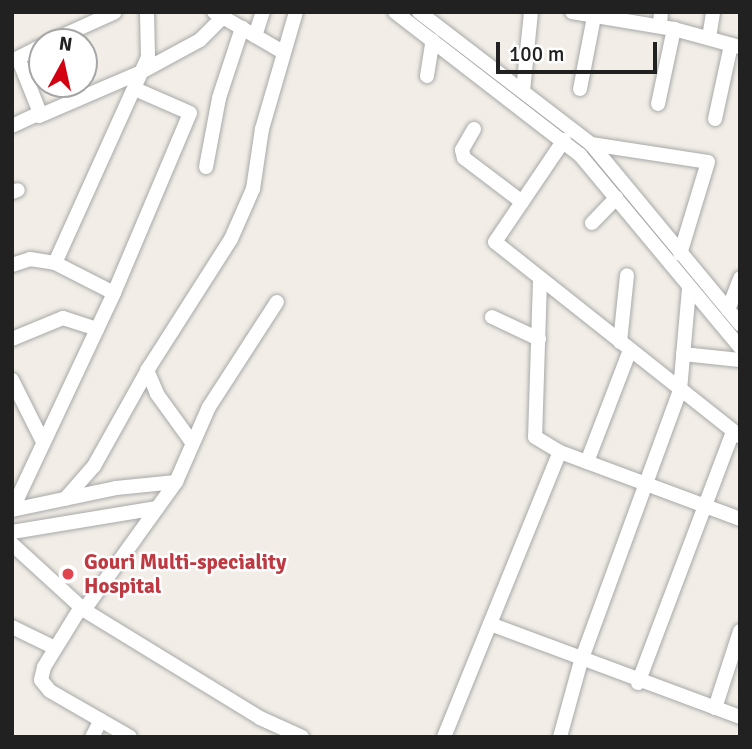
<!DOCTYPE html>
<html>
<head>
<meta charset="utf-8">
<style>
	body { margin:0 }
	#map { position:relative; width:752px; height:749px; overflow:hidden; background:#f2eee7; font-family:Signika,sans-serif }
	div>[style] { position:absolute }
	[style*='--x'] { left:calc(var(--x)*1px); top:calc(var(--y)*1px); width:calc(var(--w)*1px); rotate:calc(var(--a)*1deg) }
	.building>* { inset:0; background:#c7bdb6 }
	.roads { filter:drop-shadow(0 0 2px #a8a8a8) drop-shadow(0 0 2px #a8a8a8) }
	.minor>* { height:14px; margin:-7px; padding:0 7px; transform-origin:7px; border-radius:7px; background:#fff }
	.dots>* { width:19px; height:19px; translate:-50% -50%; box-sizing:border-box; border:4px solid #fff; border-radius:50% }
	span { translate:-50% -50%; white-space:nowrap; text-align:center; line-height:1.15; -webkit-text-stroke:5px #fff; paint-order:stroke }
	.health-label { font-size:21px; color:#be3a42; font-weight:700 }
	.left { translate:0 -50%; text-align:left }
	.frame { position:absolute; inset:0; border:14px solid #212121; pointer-events:none }
	.north { position:absolute; left:28px; top:28px; width:70px; height:70px; box-sizing:border-box; background:#fff; border:2px solid #a6a6a6; border-radius:50%; rotate:8deg; font-size:19px; font-weight:700; line-height:28px; text-align:center; color:#212121 }
	.north::after { content:''; display:block; margin:auto; width:24px; height:32px; background:#d20011; clip-path:polygon(50% 0,100% 100%,50% 72%,0 100%) }
	.scale { position:absolute; left:496px; top:42px; width:161px; height:32px; box-sizing:border-box; border:4px solid #212121; border-top:0; padding-left:9px; font-size:21px; line-height:24px; white-space:nowrap; color:#212121; -webkit-text-stroke:5px #fff; paint-order:stroke }
</style>
</head>
<body>
<div id="map">
	<div class="building">
		<div style="clip-path:polygon(68px 567px,76px 572px,69px 583px,62px 576px)"></div>
	</div>
	<div class="roads">
		<div class="minor">
			<div style="--x:214;--y:12;--w:80;--a:30.1"></div>
			<div style="--x:395;--y:12;--w:234;--a:37.7"></div>
			<div style="--x:580;--y:155;--w:250;--a:50.2"></div>
			<div style="--x:419;--y:12;--w:217;--a:37.5"></div>
			<div style="--x:591;--y:144;--w:234;--a:50.4"></div>
			<div style="--x:572;--y:12;--w:103;--a:9.5"></div>
			<div style="--x:674;--y:29;--w:68;--a:15.3"></div>
			<div style="--x:660;--y:26;--w:14;--a:-86"></div>
			<div style="--x:255;--y:36;--w:25;--a:-72"></div>
			<div style="--x:709;--y:38;--w:26;--a:-81"></div>
			<div style="--x:49;--y:42;--w:72;--a:-24.4"></div>
			<div style="--x:427;--y:76;--w:36;--a:-81"></div>
			<div style="--x:580;--y:89;--w:78;--a:-79"></div>
			<div style="--x:523;--y:91;--w:79;--a:-84.2"></div>
			<div style="--x:658;--y:104;--w:77;--a:-78"></div>
			<div style="--x:39;--y:116;--w:111;--a:-23.3"></div>
			<div style="--x:141;--y:72;--w:67;--a:-28.5"></div>
			<div style="--x:200;--y:40;--w:33;--a:-45"></div>
			<div style="--x:715;--y:119;--w:76;--a:-77.8"></div>
			<div style="--x:12;--y:126;--w:31;--a:-25"></div>
			<div style="--x:40;--y:113;--w:59;--a:-111.8"></div>
			<div style="--x:18;--y:58;--w:27;--a:-27"></div>
			<div style="--x:474;--y:129;--w:24;--a:120"></div>
			<div style="--x:462;--y:150;--w:8;--a:76"></div>
			<div style="--x:464;--y:158;--w:73;--a:37.2"></div>
			<div style="--x:564;--y:140;--w:123;--a:124.1"></div>
			<div style="--x:495;--y:242;--w:313;--a:38.4"></div>
			<div style="--x:591;--y:144;--w:118;--a:8.7"></div>
			<div style="--x:708;--y:162;--w:96;--a:106.9"></div>
			<div style="--x:206;--y:167;--w:70;--a:-79.3"></div>
			<div style="--x:219;--y:98;--w:74;--a:-71.8"></div>
			<div style="--x:12;--y:192;--w:6;--a:-18"></div>
			<div style="--x:592;--y:223;--w:35;--a:-46"></div>
			<div style="--x:55;--y:263;--w:226;--a:-65.7"></div>
			<div style="--x:148;--y:57;--w:45;--a:-91.3"></div>
			<div style="--x:12;--y:265;--w:19;--a:-18"></div>
			<div style="--x:30;--y:259;--w:25;--a:9"></div>
			<div style="--x:55;--y:263;--w:66;--a:27"></div>
			<div style="--x:540;--y:280;--w:157;--a:91.8"></div>
			<div style="--x:535;--y:437;--w:29;--a:31"></div>
			<div style="--x:560;--y:452;--w:192;--a:20.4"></div>
			<div style="--x:728;--y:310;--w:34;--a:-69"></div>
			<div style="--x:492;--y:317;--w:52;--a:25.1"></div>
			<div style="--x:12;--y:339;--w:55;--a:-22.4"></div>
			<div style="--x:63;--y:318;--w:36;--a:18"></div>
			<div style="--x:620;--y:342;--w:67;--a:-84"></div>
			<div style="--x:683;--y:354;--w:57;--a:6"></div>
			<div style="--x:147;--y:370;--w:26;--a:67"></div>
			<div style="--x:157;--y:394;--w:58;--a:54.1"></div>
			<div style="--x:12;--y:380;--w:67;--a:63.4"></div>
			<div style="--x:587;--y:462;--w:120;--a:-69"></div>
			<div style="--x:65;--y:499;--w:44;--a:-48.7"></div>
			<div style="--x:94;--y:466;--w:115;--a:-60.8"></div>
			<div style="--x:150;--y:366;--w:151;--a:-57.5"></div>
			<div style="--x:231;--y:239;--w:55;--a:-66.3"></div>
			<div style="--x:253;--y:189;--w:61;--a:-81.5"></div>
			<div style="--x:262;--y:129;--w:122;--a:-73.8"></div>
			<div style="--x:12;--y:510;--w:240;--a:-64.8"></div>
			<div style="--x:114;--y:293;--w:195;--a:-67.1"></div>
			<div style="--x:190;--y:113;--w:60;--a:-156.4"></div>
			<div style="--x:12;--y:510;--w:106;--a:-11.9"></div>
			<div style="--x:116;--y:488;--w:60;--a:-5.7"></div>
			<div style="--x:176;--y:482;--w:82;--a:-66.3"></div>
			<div style="--x:209;--y:407;--w:125;--a:-57.1"></div>
			<div style="--x:12;--y:532;--w:147;--a:-9.4"></div>
			<div style="--x:12;--y:544;--w:98;--a:42.5"></div>
			<div style="--x:84;--y:610;--w:206;--a:31.5"></div>
			<div style="--x:260;--y:718;--w:46;--a:24.3"></div>
			<div style="--x:81;--y:607;--w:70;--a:121.7"></div>
			<div style="--x:44;--y:667;--w:13;--a:103"></div>
			<div style="--x:41;--y:680;--w:14;--a:51"></div>
			<div style="--x:50;--y:691;--w:92;--a:29.9"></div>
			<div style="--x:84;--y:610;--w:158;--a:-54.3"></div>
			<div style="--x:490;--y:624;--w:267;--a:20.4"></div>
			<div style="--x:12;--y:627;--w:48;--a:26"></div>
			<div style="--x:638;--y:683;--w:269;--a:-69.3"></div>
			<div style="--x:715;--y:708;--w:81;--a:-72"></div>
			<div style="--x:92;--y:737;--w:19;--a:-62"></div>
			<div style="--x:444;--y:737;--w:308;--a:-67.9"></div>
			<div style="--x:560;--y:737;--w:79;--a:-74.6"></div>
			<div style="--x:581;--y:661;--w:289;--a:-69.9"></div>
			<div style="--x:680;--y:390;--w:101;--a:-84.9"></div>
		</div>
	</div>
	<div class="dots">
		<div style="left:68px;top:574px;background:#e0444e"></div>
	</div>
	<div class="health-label">
		<span class="left" style="left:84px;top:574px">Gouri Multi-speciality<br>Hospital</span>
	</div>
	<div class="frame"></div>
	<div class="north">N</div>
	<div class="scale">100 m</div>
</div>
</body>
</html>
